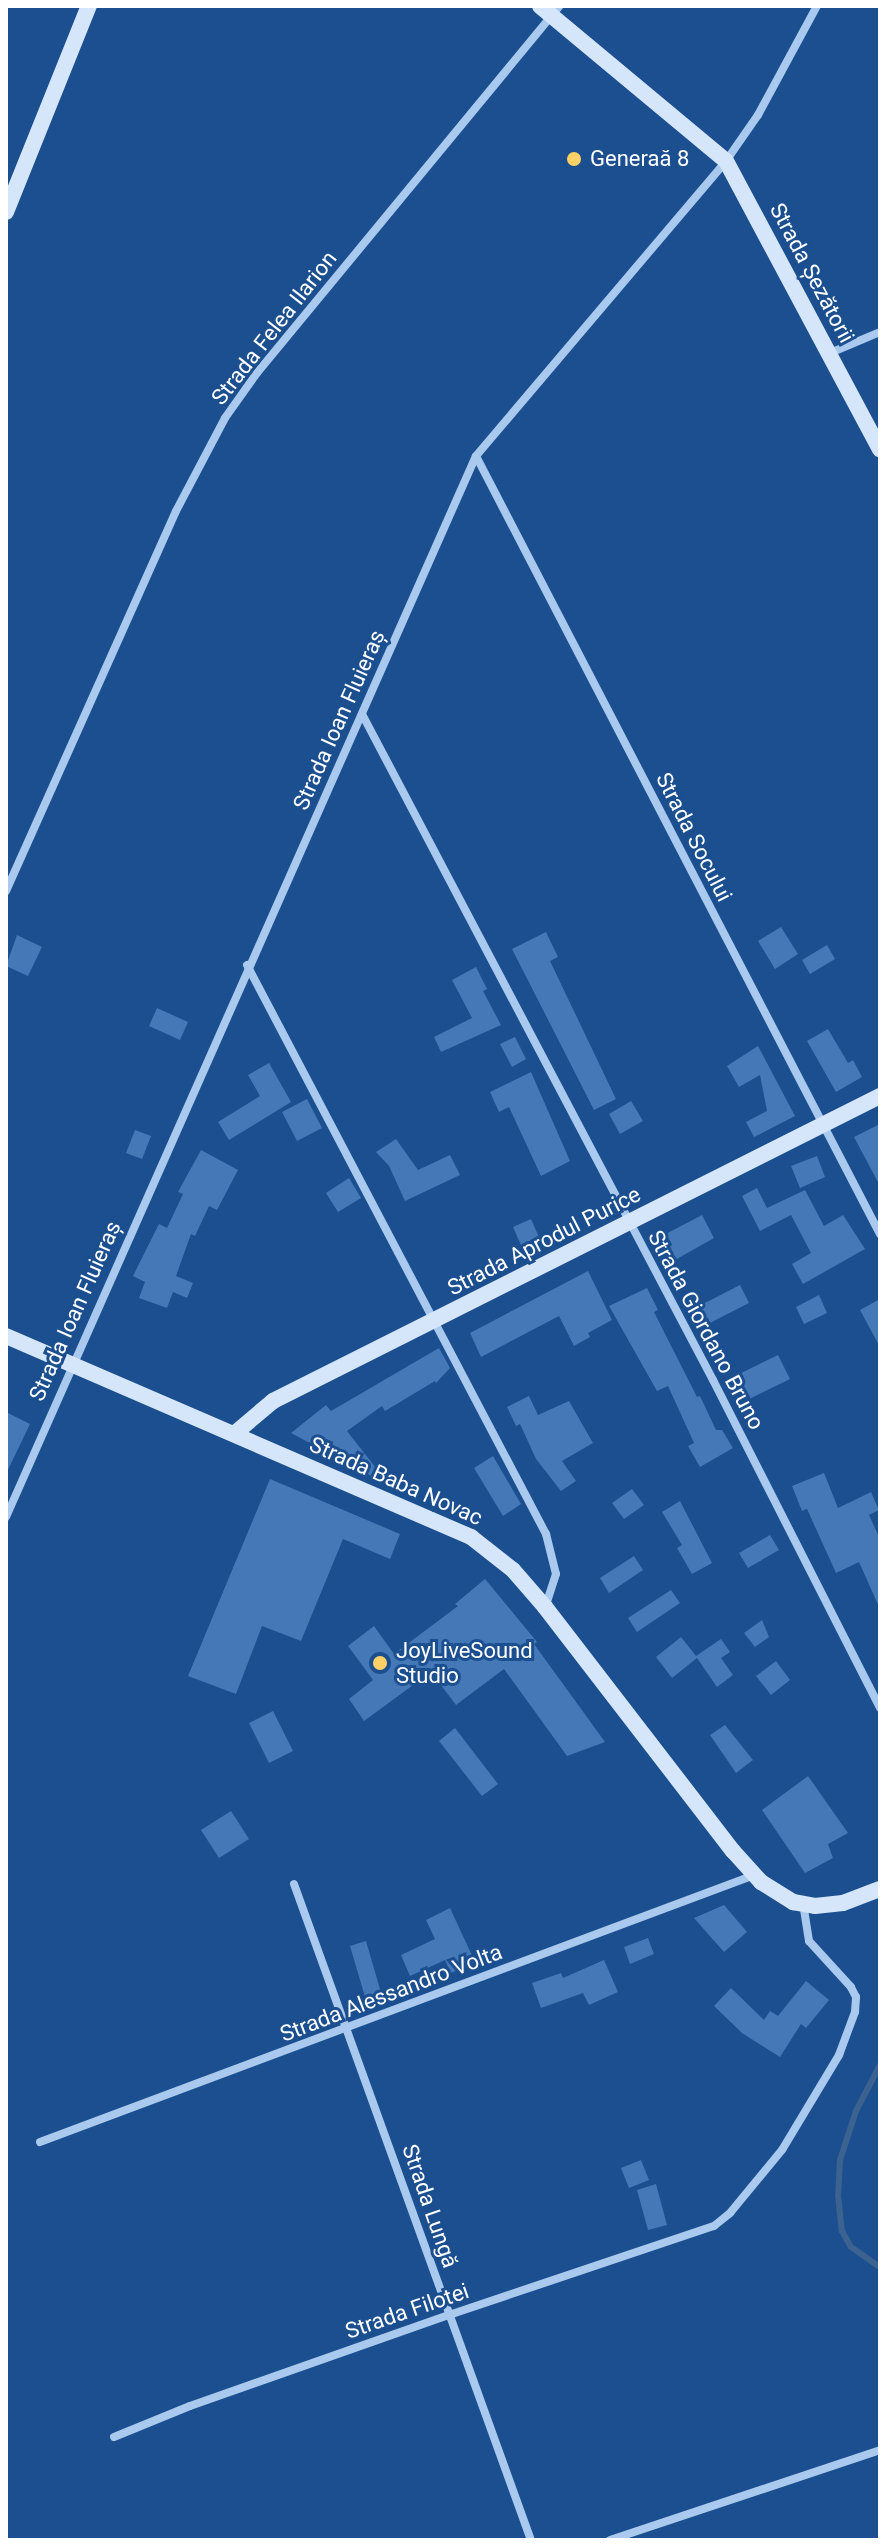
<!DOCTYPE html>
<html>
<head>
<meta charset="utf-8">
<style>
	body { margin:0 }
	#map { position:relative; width:886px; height:2546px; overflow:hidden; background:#1b4f8f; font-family:Roboto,sans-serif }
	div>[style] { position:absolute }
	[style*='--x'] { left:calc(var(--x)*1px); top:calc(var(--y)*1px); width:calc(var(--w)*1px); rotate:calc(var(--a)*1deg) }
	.stream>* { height:6px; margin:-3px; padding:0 3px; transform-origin:3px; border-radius:3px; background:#3c6290 }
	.building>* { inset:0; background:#4478b7 }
	.street>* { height:8px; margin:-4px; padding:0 4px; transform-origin:4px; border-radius:4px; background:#a9c9ee }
	.secondary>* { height:16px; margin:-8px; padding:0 8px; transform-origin:8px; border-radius:8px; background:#d6e6fa }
	.dots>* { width:22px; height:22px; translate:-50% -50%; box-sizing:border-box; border:4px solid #1b4f8f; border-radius:50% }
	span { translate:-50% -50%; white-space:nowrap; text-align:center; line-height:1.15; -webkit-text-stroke:6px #1b4f8f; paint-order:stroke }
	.poi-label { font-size:22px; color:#fff }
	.left { translate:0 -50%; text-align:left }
	.street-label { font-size:22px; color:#fff }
	.frame { position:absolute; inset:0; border:8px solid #fff; pointer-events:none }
</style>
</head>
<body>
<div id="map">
	<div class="stream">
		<div style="--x:880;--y:2065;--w:52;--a:117.6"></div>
		<div style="--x:856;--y:2111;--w:52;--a:108.1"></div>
		<div style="--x:840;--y:2160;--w:35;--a:93"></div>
		<div style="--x:838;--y:2195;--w:36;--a:84"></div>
		<div style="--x:842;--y:2231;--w:18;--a:61"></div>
		<div style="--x:851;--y:2247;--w:35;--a:35"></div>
	</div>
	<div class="building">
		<div style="clip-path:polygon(781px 927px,798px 954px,775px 969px,758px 941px)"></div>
		<div style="clip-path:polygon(546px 932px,558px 957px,550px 961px,616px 1099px,594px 1110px,512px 949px)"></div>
		<div style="clip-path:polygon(17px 935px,42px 947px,28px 976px,6px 966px)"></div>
		<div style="clip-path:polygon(827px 945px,835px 959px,810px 974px,802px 960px)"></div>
		<div style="clip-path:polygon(476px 967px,487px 989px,483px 991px,501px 1025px,441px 1052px,434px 1037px,472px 1018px,452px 980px)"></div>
		<div style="clip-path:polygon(157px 1008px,188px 1022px,180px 1040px,149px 1026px)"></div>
		<div style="clip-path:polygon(828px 1029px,848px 1063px,853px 1060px,862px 1077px,836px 1092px,807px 1041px)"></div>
		<div style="clip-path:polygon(515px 1037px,526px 1059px,512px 1067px,500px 1044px)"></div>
		<div style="clip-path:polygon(758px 1046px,795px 1116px,754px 1137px,746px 1122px,767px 1111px,760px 1075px,739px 1087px,727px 1066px)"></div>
		<div style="clip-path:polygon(269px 1063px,291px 1102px,229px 1140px,218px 1122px,260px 1096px,248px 1075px)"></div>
		<div style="clip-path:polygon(531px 1072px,570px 1161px,541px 1176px,509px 1107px,499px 1112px,490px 1092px)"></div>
		<div style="clip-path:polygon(307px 1099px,322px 1128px,297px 1141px,282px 1112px)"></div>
		<div style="clip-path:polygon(631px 1101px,643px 1121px,620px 1134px,609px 1114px)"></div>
		<div style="clip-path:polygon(880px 1124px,880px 1186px,854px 1137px)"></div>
		<div style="clip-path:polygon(135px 1130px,151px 1136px,142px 1159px,126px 1153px)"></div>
		<div style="clip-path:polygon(396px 1139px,418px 1170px,450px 1155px,460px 1175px,405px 1201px,389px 1166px,376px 1152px)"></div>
		<div style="clip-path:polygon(201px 1150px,238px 1170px,217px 1210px,209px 1206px,195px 1236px,191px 1234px,176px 1276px,193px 1283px,187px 1298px,173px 1292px,167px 1308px,139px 1298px,145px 1282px,133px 1276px,159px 1224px,167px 1228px,183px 1194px,178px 1192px)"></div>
		<div style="clip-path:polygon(817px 1156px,825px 1177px,800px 1188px,791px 1166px)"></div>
		<div style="clip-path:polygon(349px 1178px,361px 1198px,338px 1212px,326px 1193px)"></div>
		<div style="clip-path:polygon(757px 1188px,767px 1208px,805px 1190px,824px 1226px,843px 1215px,865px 1249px,803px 1284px,792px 1264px,811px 1253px,791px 1215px,760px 1231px,742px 1196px)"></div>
		<div style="clip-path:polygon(702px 1215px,714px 1238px,675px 1260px,662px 1236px)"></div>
		<div style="clip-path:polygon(531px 1219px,542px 1244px,524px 1252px,513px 1227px)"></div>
		<div style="clip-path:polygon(588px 1271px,612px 1320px,588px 1333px,590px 1337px,574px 1346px,559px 1316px,481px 1357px,470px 1333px)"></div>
		<div style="clip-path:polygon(740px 1285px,749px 1303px,706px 1325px,697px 1307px)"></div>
		<div style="clip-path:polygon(647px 1288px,658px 1310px,654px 1312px,697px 1397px,700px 1396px,716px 1430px,722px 1430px,733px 1448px,700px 1467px,688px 1446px,694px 1443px,668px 1386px,657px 1391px,609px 1306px)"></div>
		<div style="clip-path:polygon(819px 1295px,827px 1313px,804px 1324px,796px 1307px)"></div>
		<div style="clip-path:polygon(880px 1299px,880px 1347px,860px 1310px)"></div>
		<div style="clip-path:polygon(439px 1348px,450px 1368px,436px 1383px,435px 1381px,385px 1411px,382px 1406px,347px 1431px,390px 1486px,291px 1433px,326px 1405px,331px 1411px)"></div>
		<div style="clip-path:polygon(778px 1355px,790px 1379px,743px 1402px,731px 1378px)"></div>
		<div style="clip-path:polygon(529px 1396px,538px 1415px,569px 1401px,593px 1443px,562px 1461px,576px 1481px,561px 1491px,536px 1459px,520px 1424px,516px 1426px,507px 1407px)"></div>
		<div style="clip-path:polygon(6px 1412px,30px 1424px,6px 1474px)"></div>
		<div style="clip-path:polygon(493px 1456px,521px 1504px,503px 1516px,474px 1468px)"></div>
		<div style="clip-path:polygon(824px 1473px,838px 1508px,871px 1492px,879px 1510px,869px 1515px,880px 1539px,880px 1609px,859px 1562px,836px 1573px,807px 1509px,802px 1511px,792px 1486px)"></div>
		<div style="clip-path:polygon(270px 1479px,400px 1534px,390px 1559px,343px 1539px,301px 1641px,262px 1626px,236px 1694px,188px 1676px)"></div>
		<div style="clip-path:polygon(632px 1489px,644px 1505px,624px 1519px,612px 1503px)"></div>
		<div style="clip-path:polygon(680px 1501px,712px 1563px,692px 1574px,677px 1548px,682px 1545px,662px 1512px)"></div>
		<div style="clip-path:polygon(770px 1535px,779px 1550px,748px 1568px,739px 1553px)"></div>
		<div style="clip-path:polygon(634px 1556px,643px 1570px,609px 1593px,600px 1578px)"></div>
		<div style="clip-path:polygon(485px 1579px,537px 1642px,534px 1644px,605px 1742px,567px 1756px,504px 1669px,456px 1705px,431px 1672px,364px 1721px,349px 1699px,373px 1680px,348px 1646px,374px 1626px,394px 1654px,458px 1606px,455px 1604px)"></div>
		<div style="clip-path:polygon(671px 1590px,680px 1603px,637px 1632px,628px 1618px)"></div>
		<div style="clip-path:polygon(762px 1620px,769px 1637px,755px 1647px,744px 1633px)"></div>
		<div style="clip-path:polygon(681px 1637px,696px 1656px,721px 1639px,730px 1652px,721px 1658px,733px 1675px,717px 1687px,697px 1658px,672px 1678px,656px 1657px)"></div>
		<div style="clip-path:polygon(776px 1661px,790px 1680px,771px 1695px,756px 1676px)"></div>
		<div style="clip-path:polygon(273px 1711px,293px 1751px,269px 1763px,249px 1723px)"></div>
		<div style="clip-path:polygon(725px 1725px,753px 1760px,736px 1773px,710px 1735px)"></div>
		<div style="clip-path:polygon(455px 1728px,498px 1784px,482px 1796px,439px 1741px)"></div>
		<div style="clip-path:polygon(808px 1776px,848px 1833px,828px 1844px,833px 1858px,805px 1873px,762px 1810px)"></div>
		<div style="clip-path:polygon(231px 1811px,249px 1839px,219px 1858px,201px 1830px)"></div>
		<div style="clip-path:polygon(724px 1905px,747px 1932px,724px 1952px,694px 1918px)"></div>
		<div style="clip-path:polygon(450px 1908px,475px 1962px,451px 1973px,445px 1960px,410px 1976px,401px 1955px,435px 1939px,426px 1920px)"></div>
		<div style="clip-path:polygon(648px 1938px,654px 1954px,630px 1964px,624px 1947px)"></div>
		<div style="clip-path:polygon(366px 1941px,384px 2003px,368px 2007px,350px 1946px)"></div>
		<div style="clip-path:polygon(604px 1960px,618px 1992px,589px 2005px,583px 1993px,541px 2008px,532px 1983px,561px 1973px,563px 1978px)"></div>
		<div style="clip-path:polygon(806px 1981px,829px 2000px,806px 2028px,801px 2024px,780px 2057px,742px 2033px,714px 2006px,731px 1988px,764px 2020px,770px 2011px,778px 2016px)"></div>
		<div style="clip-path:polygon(641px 2160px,649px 2180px,629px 2188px,621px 2168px)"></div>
		<div style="clip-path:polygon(656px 2184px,667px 2225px,648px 2230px,637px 2190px)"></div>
	</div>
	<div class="street">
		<div style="--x:830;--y:353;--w:54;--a:-22.8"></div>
		<div style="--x:476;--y:456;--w:877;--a:62.56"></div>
		<div style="--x:362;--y:714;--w:753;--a:62.21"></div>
		<div style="--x:713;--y:1380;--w:368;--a:63"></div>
		<div style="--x:6;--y:891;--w:416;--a:-65.9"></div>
		<div style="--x:176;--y:511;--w:105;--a:-62.2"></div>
		<div style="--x:225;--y:418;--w:55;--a:-54.6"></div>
		<div style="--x:257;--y:373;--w:476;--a:-50.5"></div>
		<div style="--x:247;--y:965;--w:643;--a:62.28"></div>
		<div style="--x:546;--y:1534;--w:41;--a:76"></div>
		<div style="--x:556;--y:1574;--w:35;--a:108"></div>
		<div style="--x:6;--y:1517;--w:1160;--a:-66.11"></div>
		<div style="--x:476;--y:456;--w:387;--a:-49.7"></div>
		<div style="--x:726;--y:161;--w:56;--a:-55.2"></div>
		<div style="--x:758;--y:115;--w:124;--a:-61.6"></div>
		<div style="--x:294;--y:1884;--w:697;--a:70.14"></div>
		<div style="--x:40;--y:2142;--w:762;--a:-20.5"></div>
		<div style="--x:114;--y:2437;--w:82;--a:-22.2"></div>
		<div style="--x:190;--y:2406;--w:275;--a:-19.4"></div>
		<div style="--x:449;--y:2315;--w:280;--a:-18.6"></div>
		<div style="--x:714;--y:2226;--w:21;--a:-39"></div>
		<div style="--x:730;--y:2213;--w:82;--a:-50.5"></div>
		<div style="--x:782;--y:2150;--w:111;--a:-59"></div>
		<div style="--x:839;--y:2055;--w:46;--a:-69.6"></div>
		<div style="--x:855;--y:2012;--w:15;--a:-86"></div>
		<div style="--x:856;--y:1997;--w:11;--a:-117"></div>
		<div style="--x:851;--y:1987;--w:62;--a:-132.4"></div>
		<div style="--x:809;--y:1941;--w:36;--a:-99"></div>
		<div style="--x:610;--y:2540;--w:285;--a:-18.4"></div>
	</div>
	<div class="secondary">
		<div style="--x:540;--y:6;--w:242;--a:39.8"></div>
		<div style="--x:726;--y:161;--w:327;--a:61.9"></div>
		<div style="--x:6;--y:212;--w:222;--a:-68.1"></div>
		<div style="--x:6;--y:1336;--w:507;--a:23.38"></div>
		<div style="--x:471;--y:1537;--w:53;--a:38.2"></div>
		<div style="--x:513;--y:1570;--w:49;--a:49.1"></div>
		<div style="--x:545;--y:1607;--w:308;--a:52.4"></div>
		<div style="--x:733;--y:1851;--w:42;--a:47.9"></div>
		<div style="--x:761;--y:1882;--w:38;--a:32"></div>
		<div style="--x:793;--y:1902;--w:22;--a:10"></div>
		<div style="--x:815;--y:1906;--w:28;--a:-6"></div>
		<div style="--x:843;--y:1903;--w:40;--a:-21"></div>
		<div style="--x:234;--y:1434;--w:51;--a:-40.2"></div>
		<div style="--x:273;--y:1401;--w:679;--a:-26.68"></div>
	</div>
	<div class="dots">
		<div style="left:574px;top:159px;background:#ffd166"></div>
		<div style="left:380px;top:1663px;background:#ffd166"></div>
	</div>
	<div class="poi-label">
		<span class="left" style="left:590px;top:159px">Generaă 8</span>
		<span class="left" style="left:396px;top:1663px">JoyLiveSound<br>Studio</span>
	</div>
	<div class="street-label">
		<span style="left:812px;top:273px;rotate:62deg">Strada Șezătorii</span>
		<span style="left:274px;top:328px;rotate:-52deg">Strada Felea Ilarion</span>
		<span style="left:339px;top:720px;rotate:-66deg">Strada Ioan Fluieraș</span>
		<span style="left:694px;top:837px;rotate:63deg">Strada Socului</span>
		<span style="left:544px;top:1241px;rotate:-27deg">Strada Aprodul Purice</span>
		<span style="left:75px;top:1311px;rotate:-66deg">Strada Ioan Fluieraș</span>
		<span style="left:706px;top:1330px;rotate:62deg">Strada Giordano Bruno</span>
		<span style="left:396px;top:1481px;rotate:24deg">Strada Baba Novac</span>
		<span style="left:391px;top:1993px;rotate:-21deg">Strada Alessandro Volta</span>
		<span style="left:430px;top:2206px;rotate:71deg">Strada Lungă</span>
		<span style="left:407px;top:2311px;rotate:-19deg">Strada Filotei</span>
	</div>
	<div class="frame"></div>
</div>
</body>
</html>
